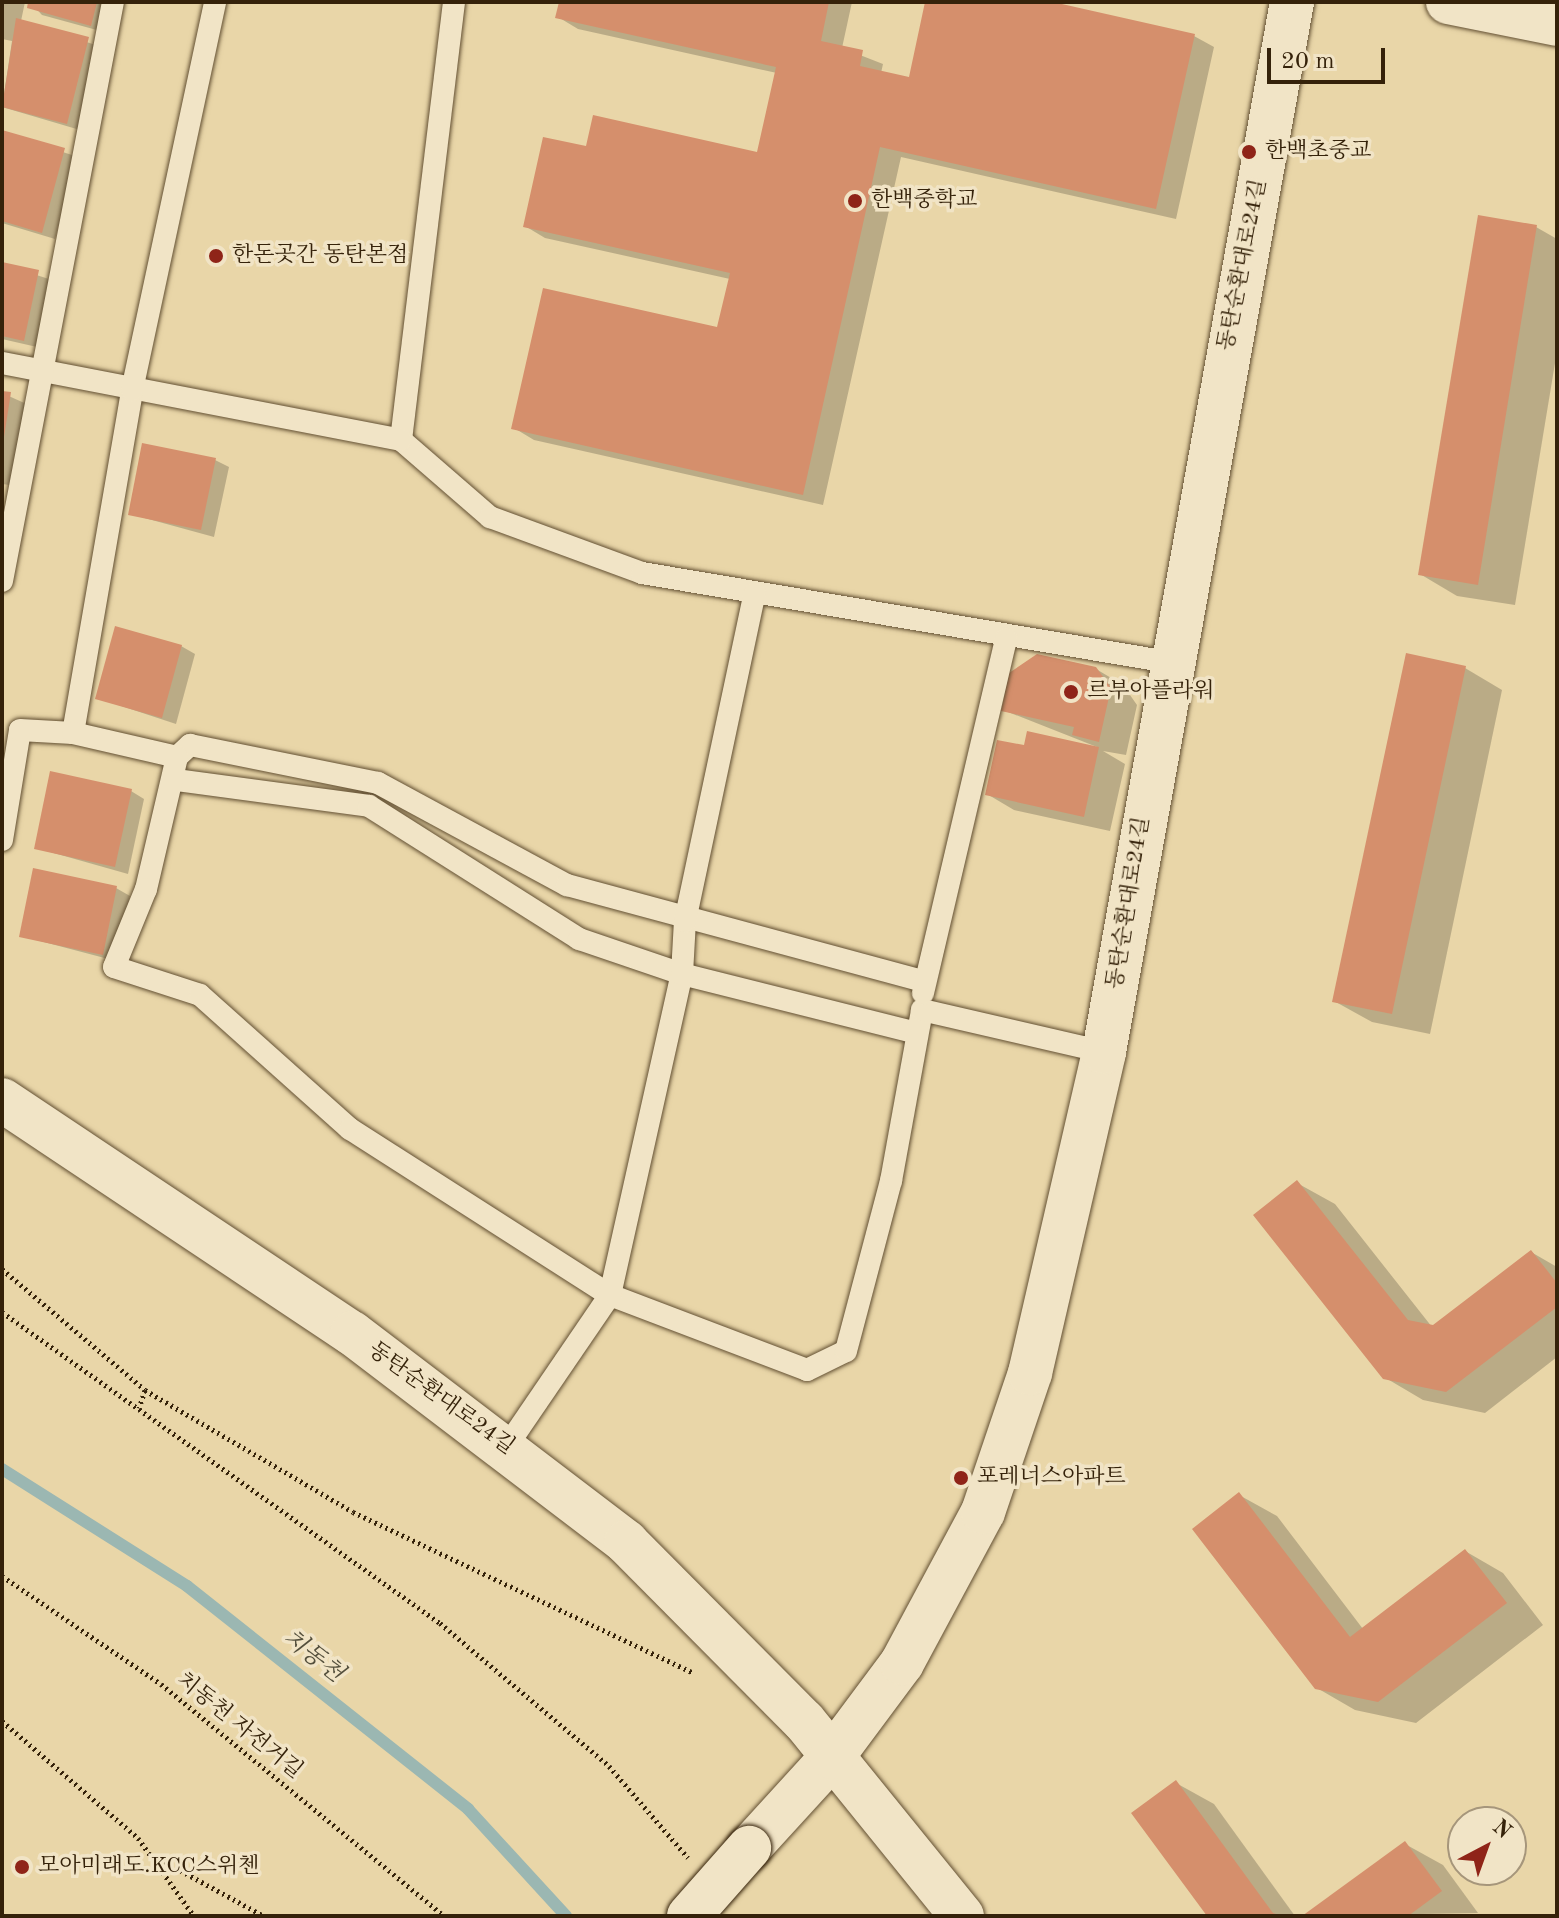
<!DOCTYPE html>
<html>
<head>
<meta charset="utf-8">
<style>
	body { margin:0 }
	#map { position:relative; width:1559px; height:1918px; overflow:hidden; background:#e9d6a8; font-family:"Old Standard TT","Noto Serif KR",serif }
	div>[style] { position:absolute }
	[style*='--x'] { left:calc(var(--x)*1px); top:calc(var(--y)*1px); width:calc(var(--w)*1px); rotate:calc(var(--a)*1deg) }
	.shadow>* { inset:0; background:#0003 }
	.stream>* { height:12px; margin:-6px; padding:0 6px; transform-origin:6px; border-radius:6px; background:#9bb7b2 }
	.building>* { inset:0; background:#d58f6c }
	.path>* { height:5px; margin-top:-2.5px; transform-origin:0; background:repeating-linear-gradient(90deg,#35220a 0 2px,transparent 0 6px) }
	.roads { filter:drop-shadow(0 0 2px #624f32) drop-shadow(0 0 2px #624f32) }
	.lane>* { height:22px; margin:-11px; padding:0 11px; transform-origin:11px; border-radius:11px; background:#f1e4c6 }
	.street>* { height:44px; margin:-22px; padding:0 22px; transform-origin:22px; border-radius:22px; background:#f1e4c6 }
	.secondary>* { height:44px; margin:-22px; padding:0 22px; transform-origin:22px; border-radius:22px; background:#f1e4c6 }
	.bridges { filter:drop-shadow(0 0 2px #35220a) drop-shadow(0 0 2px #35220a) }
	.secondary-bridge>* { height:44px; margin:-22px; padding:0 22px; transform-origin:22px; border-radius:22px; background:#f1e4c6 }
	.dots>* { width:22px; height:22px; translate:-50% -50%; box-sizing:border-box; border:4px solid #f1e4c6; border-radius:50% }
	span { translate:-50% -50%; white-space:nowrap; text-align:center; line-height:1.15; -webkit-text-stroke:7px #f1e4c6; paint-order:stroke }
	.poi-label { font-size:22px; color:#35220a }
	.left { translate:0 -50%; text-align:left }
	.street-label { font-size:22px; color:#35220a }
	.water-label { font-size:24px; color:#544f3c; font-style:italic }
	.frame { position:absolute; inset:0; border:4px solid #35220a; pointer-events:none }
	.north { position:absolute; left:1447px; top:1806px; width:80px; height:80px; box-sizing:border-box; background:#f1e4c6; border:2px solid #a6967b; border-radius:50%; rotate:41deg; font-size:22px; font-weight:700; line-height:32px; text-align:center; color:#35220a }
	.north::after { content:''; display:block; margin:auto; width:28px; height:36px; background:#8f2418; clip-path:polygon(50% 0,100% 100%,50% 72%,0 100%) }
	.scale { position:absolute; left:1267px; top:48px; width:118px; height:36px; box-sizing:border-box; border:4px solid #35220a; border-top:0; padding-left:10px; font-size:24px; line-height:28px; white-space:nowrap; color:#35220a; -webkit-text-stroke:6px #f1e4c6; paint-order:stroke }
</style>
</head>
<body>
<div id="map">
	<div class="shadow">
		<div style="clip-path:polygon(2px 2px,25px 2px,21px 21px,102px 47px,80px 130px,2px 107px,12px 41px,2px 39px)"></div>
		<div style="clip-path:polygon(30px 2px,112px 2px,104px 32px,42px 15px)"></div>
		<div style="clip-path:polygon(561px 2px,852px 2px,842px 48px,883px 64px,881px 73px,910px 79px,927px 2px,1044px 2px,1194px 36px,1214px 47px,1176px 219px,901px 157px,823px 505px,534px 440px,514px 428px,719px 330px,730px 279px,545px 238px,525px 226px,588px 148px,759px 154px,777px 73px,578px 29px,558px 17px)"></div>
		<div style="clip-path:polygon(2px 132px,78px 157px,55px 239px,2px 223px)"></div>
		<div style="clip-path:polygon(1536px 227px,1557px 239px,1557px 351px,1515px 605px,1457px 596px,1420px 574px)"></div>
		<div style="clip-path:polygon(2px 264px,52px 280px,37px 347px,2px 339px)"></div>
		<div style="clip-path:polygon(2px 393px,31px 406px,17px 486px,2px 484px)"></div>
		<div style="clip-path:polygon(215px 460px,229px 467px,214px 537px,130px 514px)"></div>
		<div style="clip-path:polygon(181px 646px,195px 654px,176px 724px,97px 698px)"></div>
		<div style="clip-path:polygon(1465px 668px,1502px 690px,1430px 1034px,1372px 1022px,1334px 1001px)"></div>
		<div style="clip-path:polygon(1096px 669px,1123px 685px,1137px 705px,1126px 755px,1103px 751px,1125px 764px,1110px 831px,1014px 810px,987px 794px,1026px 748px,1097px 747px,1003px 710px)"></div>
		<div style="clip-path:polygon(131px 791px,144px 799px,128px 874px,36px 848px)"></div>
		<div style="clip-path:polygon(116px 888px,130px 896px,116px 961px,21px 936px)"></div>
		<div style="clip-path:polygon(1297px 1183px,1335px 1204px,1432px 1327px,1531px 1252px,1557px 1267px,1557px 1357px,1485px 1413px,1423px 1400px,1384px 1377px)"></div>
		<div style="clip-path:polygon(1239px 1495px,1277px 1516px,1363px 1629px,1465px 1551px,1503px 1573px,1543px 1625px,1416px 1723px,1355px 1710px,1317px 1688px)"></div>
		<div style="clip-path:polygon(1176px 1783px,1214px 1804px,1295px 1916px,1209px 1916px)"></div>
		<div style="clip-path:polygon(1405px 1844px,1443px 1865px,1478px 1913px,1305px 1916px)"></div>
	</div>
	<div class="stream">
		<div style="--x:2;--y:1469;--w:219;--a:32.3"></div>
		<div style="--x:187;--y:1586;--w:359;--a:38.4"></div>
		<div style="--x:468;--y:1809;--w:145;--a:47.5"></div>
	</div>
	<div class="building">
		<div style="clip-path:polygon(28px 2px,97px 2px,91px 26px,27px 8px)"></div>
		<div style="clip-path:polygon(559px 2px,829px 2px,821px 41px,863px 50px,860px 66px,909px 77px,925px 2px,1053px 2px,1195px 34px,1156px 209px,880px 147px,803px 495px,511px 429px,543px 288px,717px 327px,730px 273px,523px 227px,543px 137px,586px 146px,593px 115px,757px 152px,776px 67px,555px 18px)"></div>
		<div style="clip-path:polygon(16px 18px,89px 37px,67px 124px,2px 107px)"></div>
		<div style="clip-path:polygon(2px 130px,65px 148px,42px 233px,2px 221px)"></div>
		<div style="clip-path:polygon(1478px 215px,1537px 225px,1478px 585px,1418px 575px)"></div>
		<div style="clip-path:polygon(2px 262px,39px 270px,24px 341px,2px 336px)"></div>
		<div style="clip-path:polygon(2px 391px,11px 392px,4px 437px,2px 436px)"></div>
		<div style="clip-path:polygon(142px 443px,216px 458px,201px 530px,128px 515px)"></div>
		<div style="clip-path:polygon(115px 626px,182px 645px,162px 718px,95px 699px)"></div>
		<div style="clip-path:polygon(1406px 653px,1466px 666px,1392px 1014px,1332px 1002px)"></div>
		<div style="clip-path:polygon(1037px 654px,1096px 667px,1111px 688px,1099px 742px,1072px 735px,1074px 727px,1001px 711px,1009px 673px)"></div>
		<div style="clip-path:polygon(1027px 731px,1099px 747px,1084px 817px,985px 795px,997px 740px,1024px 745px)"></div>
		<div style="clip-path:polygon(50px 771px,132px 789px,115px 867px,34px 849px)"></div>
		<div style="clip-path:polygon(33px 868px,117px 886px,103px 955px,19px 937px)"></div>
		<div style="clip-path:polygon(1297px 1180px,1408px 1320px,1433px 1325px,1531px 1250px,1557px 1283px,1557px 1307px,1446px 1392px,1383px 1379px,1253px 1215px)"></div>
		<div style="clip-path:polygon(1239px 1492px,1350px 1637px,1465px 1549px,1507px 1603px,1378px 1702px,1315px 1689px,1192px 1529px)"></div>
		<div style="clip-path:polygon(1176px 1780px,1273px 1913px,1281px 1916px,1207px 1916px,1131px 1813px)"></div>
		<div style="clip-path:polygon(1405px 1841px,1442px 1891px,1408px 1916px,1302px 1916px)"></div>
	</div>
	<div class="path">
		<div style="--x:2;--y:1269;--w:187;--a:40.2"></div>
		<div style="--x:145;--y:1390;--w:19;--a:108"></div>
		<div style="--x:2;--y:1312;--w:537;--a:35.38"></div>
		<div style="--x:440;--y:1623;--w:221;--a:40.2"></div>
		<div style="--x:609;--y:1766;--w:121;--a:49.3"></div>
		<div style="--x:145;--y:1390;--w:241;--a:30.4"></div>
		<div style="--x:353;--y:1512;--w:377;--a:25.3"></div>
		<div style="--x:2;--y:1576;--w:192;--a:34.2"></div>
		<div style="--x:161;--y:1684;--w:366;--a:39.3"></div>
		<div style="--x:2;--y:1721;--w:179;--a:40.7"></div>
		<div style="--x:138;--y:1838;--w:96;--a:54.3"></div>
		<div style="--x:154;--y:1856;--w:125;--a:28.6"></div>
	</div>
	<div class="roads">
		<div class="lane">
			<div style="--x:454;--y:2;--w:441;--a:96.9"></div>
			<div style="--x:401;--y:440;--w:118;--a:40.9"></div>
			<div style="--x:490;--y:517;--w:162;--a:20.2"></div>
			<div style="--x:642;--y:573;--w:533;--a:9.6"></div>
			<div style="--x:2;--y:363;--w:406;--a:10.9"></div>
			<div style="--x:2;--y:581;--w:590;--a:-79.15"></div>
			<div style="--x:73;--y:733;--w:348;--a:-80.2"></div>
			<div style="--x:132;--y:390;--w:397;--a:-77.9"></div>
			<div style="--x:177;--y:757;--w:18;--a:-43"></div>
			<div style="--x:190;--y:745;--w:192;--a:11.4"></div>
			<div style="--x:378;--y:783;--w:215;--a:28.4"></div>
			<div style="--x:567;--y:885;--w:370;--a:15.1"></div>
			<div style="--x:177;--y:780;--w:194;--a:7.7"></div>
			<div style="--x:369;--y:806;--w:249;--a:32.3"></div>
			<div style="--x:579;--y:939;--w:109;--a:18.8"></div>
			<div style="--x:682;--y:974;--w:238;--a:14.1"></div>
			<div style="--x:2;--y:840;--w:111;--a:-80.7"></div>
			<div style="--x:20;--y:730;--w:53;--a:3.2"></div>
			<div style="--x:73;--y:733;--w:107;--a:13"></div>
			<div style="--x:177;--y:757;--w:136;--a:103.2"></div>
			<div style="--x:146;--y:889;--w:84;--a:112.3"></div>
			<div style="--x:114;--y:967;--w:90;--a:18"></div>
			<div style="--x:200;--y:995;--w:201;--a:41.8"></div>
			<div style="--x:350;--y:1129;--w:308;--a:32.6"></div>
			<div style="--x:610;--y:1295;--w:211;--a:20.8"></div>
			<div style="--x:807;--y:1370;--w:43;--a:-26"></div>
			<div style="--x:846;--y:1351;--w:176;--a:-75.2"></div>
			<div style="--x:891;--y:1181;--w:174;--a:-79.7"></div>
			<div style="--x:922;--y:1010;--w:187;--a:13"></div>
			<div style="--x:923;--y:993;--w:364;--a:-76.8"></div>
			<div style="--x:507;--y:1446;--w:183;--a:-55.7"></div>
			<div style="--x:610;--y:1295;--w:329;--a:-77.4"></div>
			<div style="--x:682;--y:974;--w:53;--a:-86.8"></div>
			<div style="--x:685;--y:921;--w:335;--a:-78"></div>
		</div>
		<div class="street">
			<div style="--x:1448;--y:2;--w:111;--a:11.4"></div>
		</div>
		<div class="secondary">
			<div style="--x:2;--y:1100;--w:420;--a:33.7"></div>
			<div style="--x:352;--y:1333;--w:345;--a:37.3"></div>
			<div style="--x:626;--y:1542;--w:252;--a:45.2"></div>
			<div style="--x:804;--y:1721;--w:251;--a:51"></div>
			<div style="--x:749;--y:1848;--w:123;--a:-47.6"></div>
			<div style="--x:832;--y:1757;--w:117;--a:-53.3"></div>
			<div style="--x:902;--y:1663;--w:171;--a:-61.8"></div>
			<div style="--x:983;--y:1512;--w:147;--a:-71.3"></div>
			<div style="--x:1030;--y:1373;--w:329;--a:-77"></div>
			<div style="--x:1104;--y:1052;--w:1067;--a:-79.85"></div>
		</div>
	</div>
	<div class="bridges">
		<div class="secondary-bridge">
			<div style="--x:689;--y:1916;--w:91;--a:-48.6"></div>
		</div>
	</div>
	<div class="dots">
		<div style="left:1249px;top:152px;background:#8f2418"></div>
		<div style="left:855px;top:201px;background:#8f2418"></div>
		<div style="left:216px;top:256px;background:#8f2418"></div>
		<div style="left:1071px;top:692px;background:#8f2418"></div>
		<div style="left:961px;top:1478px;background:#8f2418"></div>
		<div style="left:22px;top:1867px;background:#8f2418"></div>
	</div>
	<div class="poi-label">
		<span class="left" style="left:1265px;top:152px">한백초중교</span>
		<span class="left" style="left:871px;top:201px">한백중학교</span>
		<span class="left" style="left:232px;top:256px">한돈곳간 동탄본점</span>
		<span class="left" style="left:1087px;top:692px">르부아플라워</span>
		<span class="left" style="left:977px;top:1478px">포레너스아파트</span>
		<span class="left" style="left:38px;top:1867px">모아미래도.KCC스위첸</span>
	</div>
	<div class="street-label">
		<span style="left:1243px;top:265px;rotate:-79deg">동탄순환대로24길</span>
		<span style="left:1129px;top:903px;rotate:-81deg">동탄순환대로24길</span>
		<span style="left:441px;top:1399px;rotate:36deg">동탄순환대로24길</span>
		<span style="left:239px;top:1726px;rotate:39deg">치동천 자전거길</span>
	</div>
	<div class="water-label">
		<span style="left:312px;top:1657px;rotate:38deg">치동천</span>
	</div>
	<div class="frame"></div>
	<div class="north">N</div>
	<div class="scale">20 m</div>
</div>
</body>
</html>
